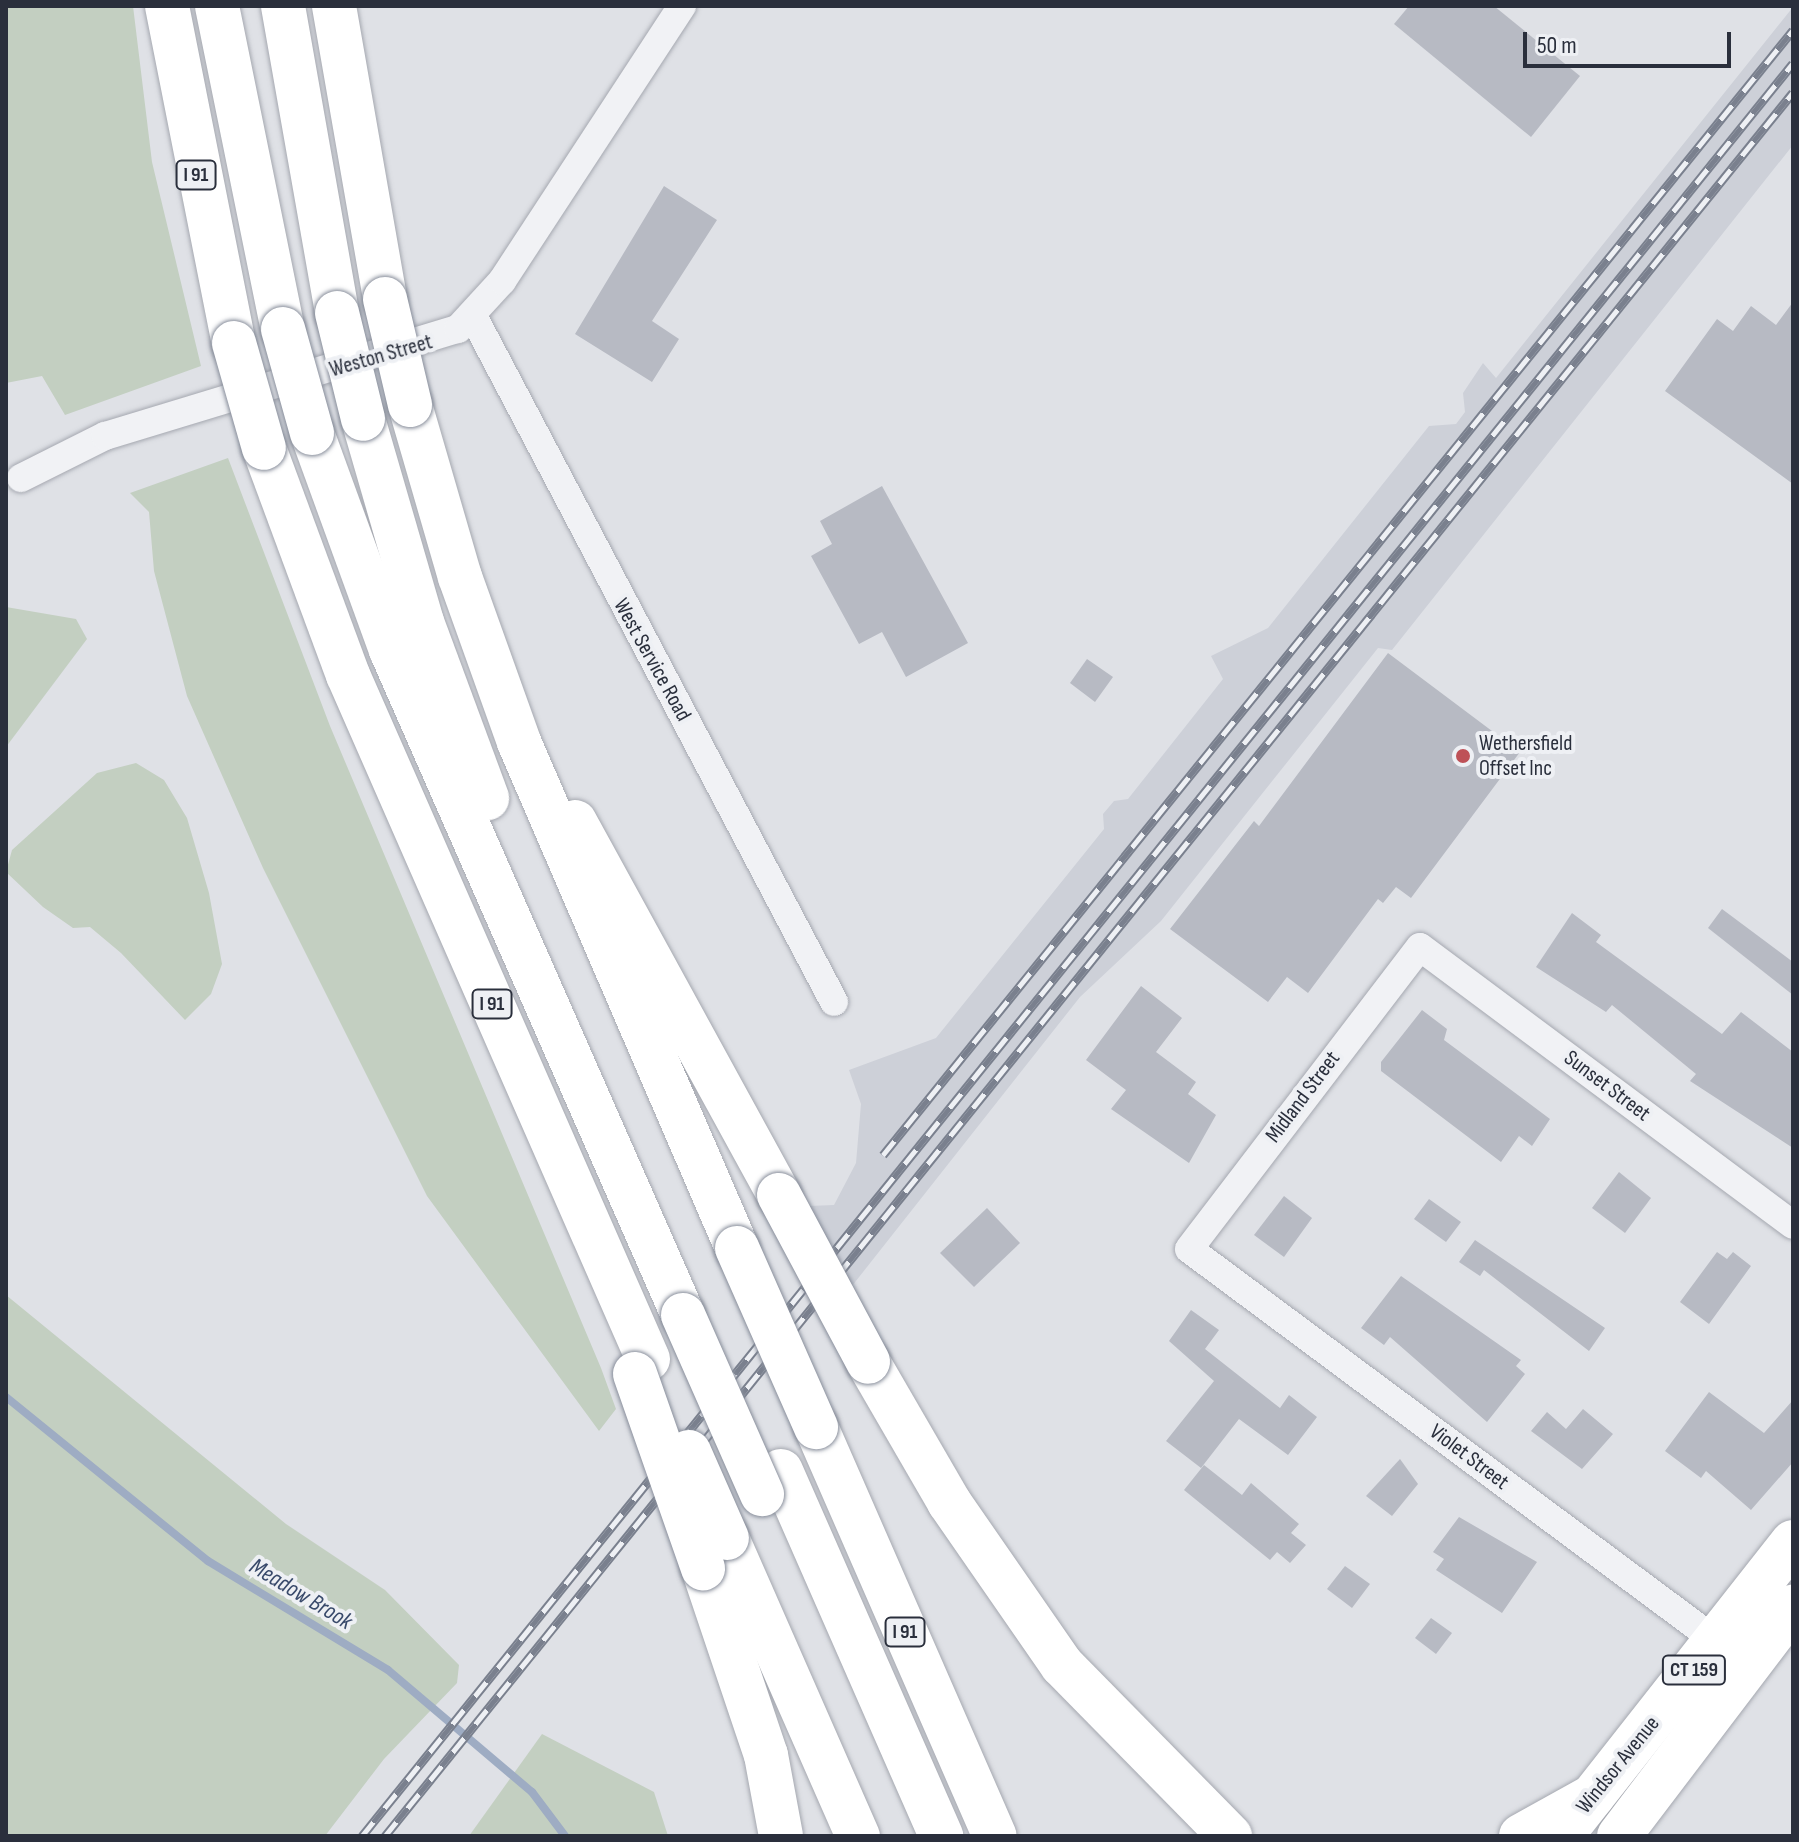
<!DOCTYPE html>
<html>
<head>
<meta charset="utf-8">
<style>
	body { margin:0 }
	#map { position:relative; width:1799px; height:1842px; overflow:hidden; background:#dfe1e6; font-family:"Sofia Sans Condensed",sans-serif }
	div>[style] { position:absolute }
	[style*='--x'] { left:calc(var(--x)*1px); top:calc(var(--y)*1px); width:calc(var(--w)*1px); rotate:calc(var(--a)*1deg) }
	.built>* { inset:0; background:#cdd0d8 }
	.green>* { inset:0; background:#c3cfc1 }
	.stream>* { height:8px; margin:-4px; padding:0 4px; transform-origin:4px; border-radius:4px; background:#9eacc3 }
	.building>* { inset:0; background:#b7bac3 }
	.roads { filter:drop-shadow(0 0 2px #a5a8b0) drop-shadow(0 0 2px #a5a8b0) }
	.street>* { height:28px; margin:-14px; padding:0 14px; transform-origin:14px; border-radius:14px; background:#f1f2f5 }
	.primary>* { height:44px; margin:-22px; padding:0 22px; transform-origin:22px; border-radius:22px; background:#fff }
	.highway>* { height:44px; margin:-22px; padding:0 22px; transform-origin:22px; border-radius:22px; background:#fff }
	.rail>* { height:9px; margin-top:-4.5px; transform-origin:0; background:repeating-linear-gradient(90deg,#eef0f4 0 18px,#7a808e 0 36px); box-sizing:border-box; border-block:2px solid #7a808e }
	.bridges { filter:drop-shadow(0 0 2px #888e9b) drop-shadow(0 0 2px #888e9b) }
	.highway-bridge>* { height:44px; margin:-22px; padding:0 22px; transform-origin:22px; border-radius:22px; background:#fff }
	.dots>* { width:22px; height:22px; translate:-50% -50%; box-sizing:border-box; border:4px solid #eef0f4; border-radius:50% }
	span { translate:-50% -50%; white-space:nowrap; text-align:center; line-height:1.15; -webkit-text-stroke:8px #eef0f4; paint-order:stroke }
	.shield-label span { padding:2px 6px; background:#eef0f4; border:2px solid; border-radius:6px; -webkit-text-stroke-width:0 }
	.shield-label { font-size:20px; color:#2a2f3c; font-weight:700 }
	.street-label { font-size:22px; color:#2a2f3c }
	.poi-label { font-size:22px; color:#2a2f3c }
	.left { translate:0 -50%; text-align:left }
	.water-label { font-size:24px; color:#394a6b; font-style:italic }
	.frame { position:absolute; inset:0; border:8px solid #2a2f3c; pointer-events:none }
	.scale { position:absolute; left:1523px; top:32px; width:208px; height:36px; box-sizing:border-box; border:4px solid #2a2f3c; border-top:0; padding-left:10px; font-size:24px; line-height:28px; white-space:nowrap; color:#2a2f3c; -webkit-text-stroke:6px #eef0f4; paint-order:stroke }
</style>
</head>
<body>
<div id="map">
	<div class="built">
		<div style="clip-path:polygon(1793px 7px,1793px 145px,1392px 650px,1378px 648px,1161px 921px,1080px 997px,852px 1286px,809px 1206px,834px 1205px,856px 1163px,861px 1104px,849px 1070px,936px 1038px,1104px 829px,1103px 814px,1114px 801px,1128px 799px,1223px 679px,1211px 656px,1268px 628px,1429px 426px,1456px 424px,1465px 412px,1463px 393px,1483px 363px,1496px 378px)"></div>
	</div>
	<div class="green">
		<div style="clip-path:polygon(6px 6px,133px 6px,152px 162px,201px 366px,65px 415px,42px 376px,6px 383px)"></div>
		<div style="clip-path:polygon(228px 458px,330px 726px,601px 1368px,616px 1409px,599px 1431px,427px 1196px,263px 868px,187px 696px,154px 571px,149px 512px,130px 493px)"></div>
		<div style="clip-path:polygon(6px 607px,76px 619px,87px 639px,6px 747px)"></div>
		<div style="clip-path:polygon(136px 763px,164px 780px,187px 818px,209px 893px,222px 964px,211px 994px,185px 1020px,121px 953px,90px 927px,73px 928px,43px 907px,6px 872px,12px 850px,97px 773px)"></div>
		<div style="clip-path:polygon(6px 1295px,286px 1524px,385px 1590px,459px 1665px,457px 1683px,384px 1759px,325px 1836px,6px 1836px)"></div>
		<div style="clip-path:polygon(542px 1734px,654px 1792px,668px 1836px,469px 1836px)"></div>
	</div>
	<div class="stream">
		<div style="--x:6;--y:1397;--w:260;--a:39.1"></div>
		<div style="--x:208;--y:1561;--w:210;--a:31.2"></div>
		<div style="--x:388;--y:1670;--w:189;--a:40.3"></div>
		<div style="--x:532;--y:1792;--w:55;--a:53.1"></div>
	</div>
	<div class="building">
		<div style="clip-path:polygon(1409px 6px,1494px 6px,1580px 76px,1531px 137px,1394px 24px)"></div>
		<div style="clip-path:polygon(664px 186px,717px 220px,652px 321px,679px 339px,652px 382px,575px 334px)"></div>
		<div style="clip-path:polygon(1793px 302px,1793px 484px,1665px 391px,1717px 319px,1733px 331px,1751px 306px,1776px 325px)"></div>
		<div style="clip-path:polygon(882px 486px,968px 643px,906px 677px,882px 632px,859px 644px,811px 556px,832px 544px,820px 521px)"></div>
		<div style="clip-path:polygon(1388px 653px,1520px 752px,1411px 898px,1396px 887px,1383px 903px,1378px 899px,1308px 993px,1287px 977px,1268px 1002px,1170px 929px,1254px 821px,1259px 826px)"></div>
		<div style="clip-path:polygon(1087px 659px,1113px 677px,1095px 702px,1070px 683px)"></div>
		<div style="clip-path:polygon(1722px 909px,1793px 962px,1793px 995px,1708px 928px)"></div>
		<div style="clip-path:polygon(1572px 913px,1601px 935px,1596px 942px,1722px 1034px,1741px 1012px,1793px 1052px,1793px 1148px,1690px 1081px,1696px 1074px,1612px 1005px,1606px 1012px,1536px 967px)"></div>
		<div style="clip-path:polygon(1141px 986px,1182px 1018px,1156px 1052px,1196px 1082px,1188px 1094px,1216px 1115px,1189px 1163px,1111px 1109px,1126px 1090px,1086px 1060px)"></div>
		<div style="clip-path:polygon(1422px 1010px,1447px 1029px,1444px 1040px,1550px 1119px,1532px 1146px,1519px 1136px,1501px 1162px,1381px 1071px,1381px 1062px)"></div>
		<div style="clip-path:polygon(1619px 1172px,1651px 1198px,1625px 1233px,1592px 1208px)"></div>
		<div style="clip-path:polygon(1284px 1196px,1312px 1218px,1284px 1257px,1254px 1235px)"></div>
		<div style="clip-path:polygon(1429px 1199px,1461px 1222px,1446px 1242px,1414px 1219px)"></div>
		<div style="clip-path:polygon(987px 1208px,1020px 1243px,974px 1287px,940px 1253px)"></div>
		<div style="clip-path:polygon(1475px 1240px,1605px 1328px,1589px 1351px,1484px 1270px,1480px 1276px,1459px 1262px)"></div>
		<div style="clip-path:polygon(1717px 1252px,1727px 1259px,1733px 1252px,1751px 1266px,1709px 1324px,1680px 1302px)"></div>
		<div style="clip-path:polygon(1401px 1276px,1521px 1360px,1516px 1366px,1525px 1374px,1487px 1422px,1390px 1337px,1384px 1345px,1361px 1328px)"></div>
		<div style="clip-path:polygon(1191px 1310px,1219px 1330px,1205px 1349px,1280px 1408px,1289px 1395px,1317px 1417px,1288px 1455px,1239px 1419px,1201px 1468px,1166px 1441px,1214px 1381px,1169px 1341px)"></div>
		<div style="clip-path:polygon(1709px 1392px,1764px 1433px,1793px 1400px,1793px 1462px,1751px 1510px,1706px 1471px,1701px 1478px,1665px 1451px)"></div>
		<div style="clip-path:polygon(1583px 1409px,1613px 1434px,1582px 1469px,1531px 1431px,1547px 1412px,1566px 1429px)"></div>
		<div style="clip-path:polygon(1400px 1459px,1418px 1484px,1392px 1516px,1366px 1496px)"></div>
		<div style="clip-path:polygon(1204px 1465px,1242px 1495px,1251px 1483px,1299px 1524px,1291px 1533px,1306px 1545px,1290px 1563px,1277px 1552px,1270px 1560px,1184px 1490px)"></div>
		<div style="clip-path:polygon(1459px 1517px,1537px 1562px,1502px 1613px,1436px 1570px,1444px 1559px,1433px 1552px)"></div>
		<div style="clip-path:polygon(1345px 1566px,1370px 1584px,1352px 1608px,1327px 1589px)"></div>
		<div style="clip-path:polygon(1431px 1618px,1452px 1633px,1436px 1654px,1415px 1638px)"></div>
	</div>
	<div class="roads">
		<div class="street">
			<div style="--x:473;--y:316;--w:775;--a:62.24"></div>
			<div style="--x:21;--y:478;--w:94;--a:-26.6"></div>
			<div style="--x:105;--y:436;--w:369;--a:-16.9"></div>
			<div style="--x:458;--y:329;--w:65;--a:-47.5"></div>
			<div style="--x:502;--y:281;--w:329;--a:-56.8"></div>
			<div style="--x:1727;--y:1649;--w:670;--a:-143.37"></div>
			<div style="--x:1189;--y:1249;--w:380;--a:-52.6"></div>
			<div style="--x:1420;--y:947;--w:465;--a:36.7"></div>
		</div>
		<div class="primary">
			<div style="--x:1570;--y:1825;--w:360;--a:-51.8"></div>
			<div style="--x:1619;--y:1836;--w:288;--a:-52.8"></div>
		</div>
		<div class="highway">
			<div style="--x:167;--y:6;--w:344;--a:78.8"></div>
			<div style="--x:217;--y:6;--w:330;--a:78.5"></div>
			<div style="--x:283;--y:6;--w:312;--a:80"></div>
			<div style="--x:334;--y:6;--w:297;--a:80.1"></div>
			<div style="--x:410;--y:405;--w:179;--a:73.8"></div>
			<div style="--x:460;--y:577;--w:175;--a:70.3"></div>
			<div style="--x:519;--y:742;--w:551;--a:66.69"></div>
			<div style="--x:363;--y:419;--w:211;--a:73.8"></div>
			<div style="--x:422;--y:622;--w:188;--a:69.7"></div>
			<div style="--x:312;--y:433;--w:231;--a:70"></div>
			<div style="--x:391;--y:650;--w:726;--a:66.29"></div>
			<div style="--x:264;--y:448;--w:242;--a:69.7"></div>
			<div style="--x:348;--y:675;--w:747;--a:66.32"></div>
			<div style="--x:575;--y:822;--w:425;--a:61.3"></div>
			<div style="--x:868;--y:1362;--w:162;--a:59.9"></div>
			<div style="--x:949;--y:1502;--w:198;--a:55.3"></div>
			<div style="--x:1062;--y:1665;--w:240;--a:45.5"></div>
			<div style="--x:816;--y:1427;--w:446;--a:66.4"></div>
			<div style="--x:781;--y:1471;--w:399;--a:66.3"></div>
			<div style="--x:727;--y:1538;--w:326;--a:66.3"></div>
			<div style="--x:703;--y:1568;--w:197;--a:71.4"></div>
			<div style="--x:766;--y:1755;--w:82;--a:79.5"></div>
			<div style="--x:1521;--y:1836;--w:82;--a:-29.1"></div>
		</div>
	</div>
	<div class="rail">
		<div style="--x:883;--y:1155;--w:1447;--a:-51.03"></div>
		<div style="--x:362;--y:1836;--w:2278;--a:-51.09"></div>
		<div style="--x:385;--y:1836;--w:2241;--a:-51.08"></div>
	</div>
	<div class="bridges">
		<div class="highway-bridge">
			<div style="--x:385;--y:299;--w:109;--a:76.7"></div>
			<div style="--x:337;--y:313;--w:109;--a:76.2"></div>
			<div style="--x:283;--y:329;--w:108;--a:74.4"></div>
			<div style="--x:234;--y:343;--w:109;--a:74.1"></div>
			<div style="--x:779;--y:1195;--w:189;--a:61.9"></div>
			<div style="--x:737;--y:1248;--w:196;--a:66.2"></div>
			<div style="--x:683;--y:1315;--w:196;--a:66.2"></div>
			<div style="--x:635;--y:1374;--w:206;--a:70.7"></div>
			<div style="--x:689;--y:1452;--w:94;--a:66.2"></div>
		</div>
	</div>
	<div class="dots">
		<div style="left:1463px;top:756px;background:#be5157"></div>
	</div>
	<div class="shield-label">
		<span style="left:196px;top:175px">I 91</span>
		<span style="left:492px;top:1004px">I 91</span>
		<span style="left:905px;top:1632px">I 91</span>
		<span style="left:1694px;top:1670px">CT 159</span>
	</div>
	<div class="street-label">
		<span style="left:381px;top:356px;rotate:-16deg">Weston Street</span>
		<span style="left:652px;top:660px;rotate:61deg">West Service Road</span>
		<span style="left:1607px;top:1086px;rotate:37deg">Sunset Street</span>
		<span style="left:1303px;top:1097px;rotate:-53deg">Midland Street</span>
		<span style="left:1469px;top:1457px;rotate:37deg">Violet Street</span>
		<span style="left:1618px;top:1765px;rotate:-51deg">Windsor Avenue</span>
	</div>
	<div class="poi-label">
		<span class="left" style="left:1479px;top:756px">Wethersfield<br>Offset Inc</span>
	</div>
	<div class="water-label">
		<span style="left:301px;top:1594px;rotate:31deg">Meadow Brook</span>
	</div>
	<div class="frame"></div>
	<div class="scale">50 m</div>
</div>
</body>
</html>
